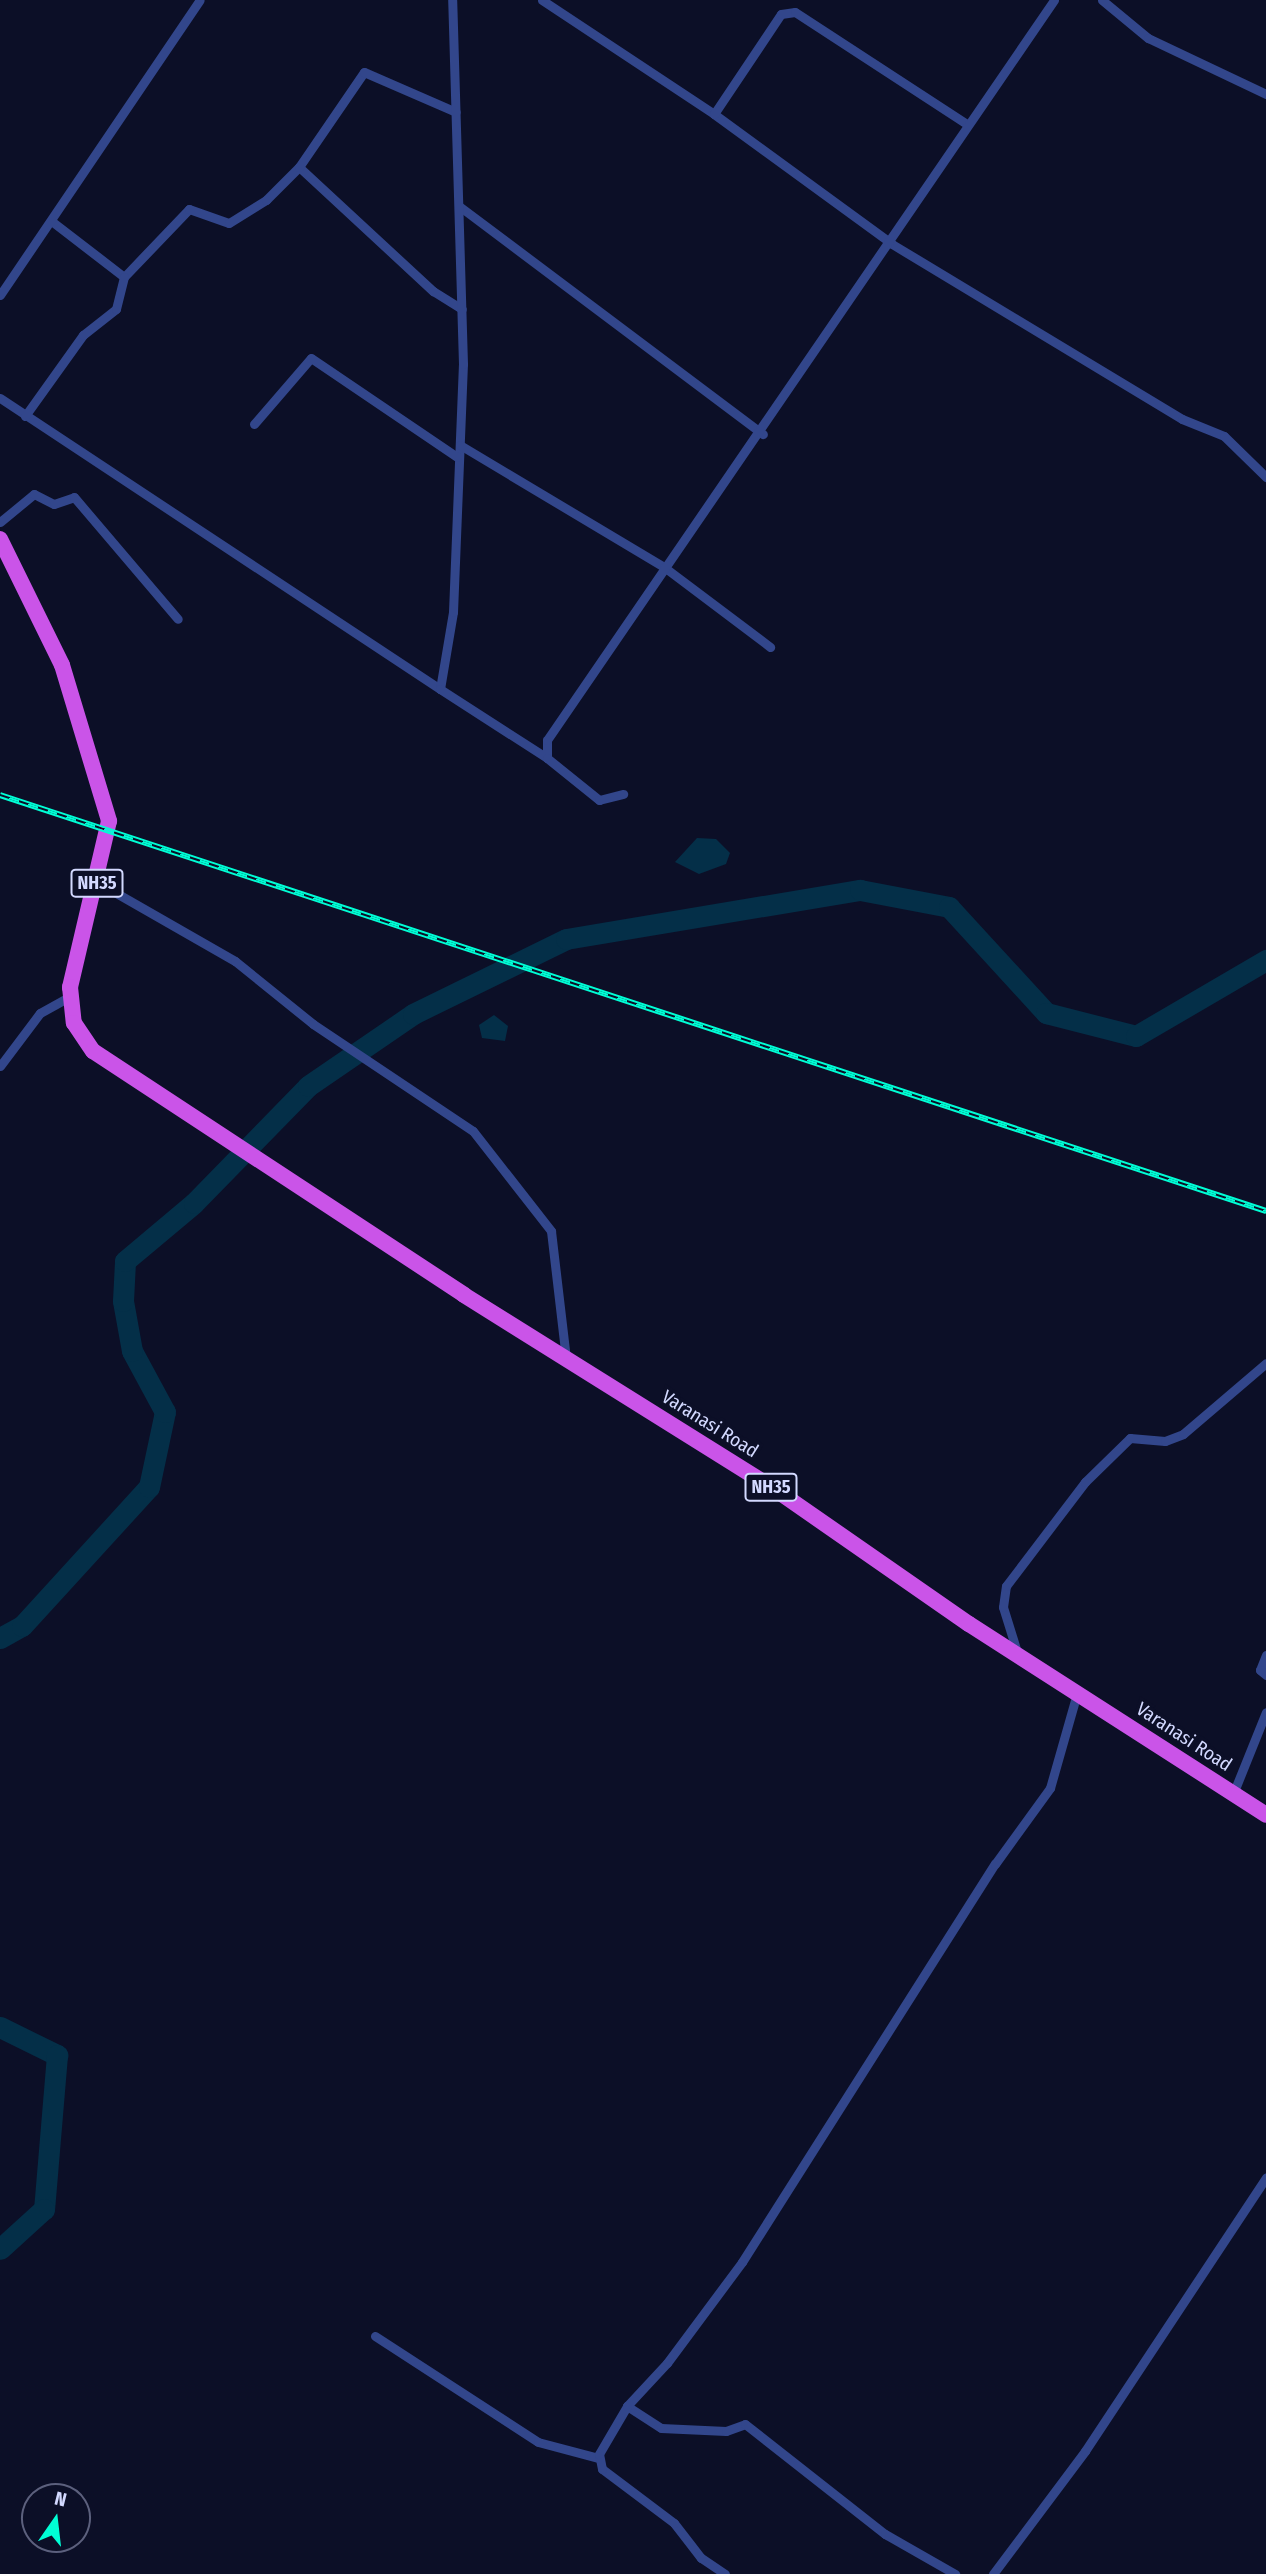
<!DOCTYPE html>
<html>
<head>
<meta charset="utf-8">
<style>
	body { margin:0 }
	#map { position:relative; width:1266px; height:2574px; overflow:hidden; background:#0c0f27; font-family:"Fira Sans Condensed",sans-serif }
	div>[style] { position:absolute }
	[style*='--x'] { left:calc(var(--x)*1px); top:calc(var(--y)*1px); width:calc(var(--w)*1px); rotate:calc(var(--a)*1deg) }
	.water>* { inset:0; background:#042f48 }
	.river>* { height:21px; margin:-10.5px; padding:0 10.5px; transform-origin:10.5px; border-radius:10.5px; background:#042f48 }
	.minor>* { height:9px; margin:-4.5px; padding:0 4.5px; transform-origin:4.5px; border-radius:4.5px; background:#32468b }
	.trunk>* { height:16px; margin:-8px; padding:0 8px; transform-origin:8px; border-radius:8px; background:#ca54e8 }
	.rail>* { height:6px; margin-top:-3px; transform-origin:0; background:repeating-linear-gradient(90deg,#0c0f27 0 10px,#00fed5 0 20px); box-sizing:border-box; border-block:2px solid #00fed5 }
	span { translate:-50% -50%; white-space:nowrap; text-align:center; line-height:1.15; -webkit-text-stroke:7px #0c0f27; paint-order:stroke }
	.shield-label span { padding:2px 5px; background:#0c0f27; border:2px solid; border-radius:5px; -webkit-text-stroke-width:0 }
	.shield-label { font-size:18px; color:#d3d9ff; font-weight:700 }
	.street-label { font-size:19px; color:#d3d9ff }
	.north { position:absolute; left:21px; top:2483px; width:70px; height:70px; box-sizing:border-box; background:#0c0f27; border:2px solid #5c607d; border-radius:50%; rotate:14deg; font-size:19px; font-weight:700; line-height:28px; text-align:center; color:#d3d9ff }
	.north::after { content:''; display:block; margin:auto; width:24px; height:32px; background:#00fed5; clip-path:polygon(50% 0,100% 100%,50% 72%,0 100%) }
</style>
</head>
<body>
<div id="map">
	<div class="water">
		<div style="clip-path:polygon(697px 838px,716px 839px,730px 853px,726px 864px,699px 874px,675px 862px)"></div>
		<div style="clip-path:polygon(494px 1015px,508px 1026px,505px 1041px,482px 1038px,479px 1025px)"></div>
	</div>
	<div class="river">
		<div style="--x:0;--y:1638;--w:25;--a:-29"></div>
		<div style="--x:22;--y:1626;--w:188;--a:-47.6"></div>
		<div style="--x:149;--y:1487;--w:77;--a:-78"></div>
		<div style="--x:165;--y:1412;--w:69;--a:-118.4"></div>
		<div style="--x:132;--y:1351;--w:51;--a:-100.2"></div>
		<div style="--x:123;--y:1301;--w:40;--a:-87.1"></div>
		<div style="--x:125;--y:1261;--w:90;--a:-40"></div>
		<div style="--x:194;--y:1203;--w:163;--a:-45.7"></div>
		<div style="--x:308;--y:1086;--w:127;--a:-34.4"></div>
		<div style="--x:413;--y:1014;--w:170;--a:-26.1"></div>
		<div style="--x:566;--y:939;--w:298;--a:-9.5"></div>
		<div style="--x:860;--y:890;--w:91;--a:10.8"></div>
		<div style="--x:949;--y:907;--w:144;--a:47.5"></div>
		<div style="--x:1046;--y:1013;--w:93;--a:14.3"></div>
		<div style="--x:1136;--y:1036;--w:151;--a:-30.3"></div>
		<div style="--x:0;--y:2027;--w:64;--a:26.2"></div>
		<div style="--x:57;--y:2055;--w:155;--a:94.8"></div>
		<div style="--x:44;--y:2209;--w:59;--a:137.7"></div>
	</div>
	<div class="minor">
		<div style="--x:542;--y:0;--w:206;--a:33.5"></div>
		<div style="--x:714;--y:114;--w:220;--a:36.1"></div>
		<div style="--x:892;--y:244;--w:339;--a:31.1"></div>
		<div style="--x:1182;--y:419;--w:45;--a:22"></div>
		<div style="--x:1224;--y:436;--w:59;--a:44.3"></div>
		<div style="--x:1102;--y:0;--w:60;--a:39.6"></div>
		<div style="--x:1148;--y:38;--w:131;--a:25.4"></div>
		<div style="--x:714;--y:114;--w:120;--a:-56.2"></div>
		<div style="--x:781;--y:14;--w:14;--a:-8"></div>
		<div style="--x:795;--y:12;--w:205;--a:33.1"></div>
		<div style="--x:299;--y:167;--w:183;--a:42.8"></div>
		<div style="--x:433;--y:291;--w:34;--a:32"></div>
		<div style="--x:459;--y:206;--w:380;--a:36.9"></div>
		<div style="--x:54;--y:223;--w:88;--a:37.6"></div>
		<div style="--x:124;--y:277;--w:94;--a:-46.3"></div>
		<div style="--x:189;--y:209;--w:42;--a:19.3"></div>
		<div style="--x:229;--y:223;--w:44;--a:-31.9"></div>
		<div style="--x:266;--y:200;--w:47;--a:-45"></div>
		<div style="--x:299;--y:167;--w:115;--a:-55.6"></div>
		<div style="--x:364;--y:72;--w:100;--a:23.5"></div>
		<div style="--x:0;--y:295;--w:356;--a:-55.9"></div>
		<div style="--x:0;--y:398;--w:528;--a:33.48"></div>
		<div style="--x:440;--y:689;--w:78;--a:-80.4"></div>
		<div style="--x:453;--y:612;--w:248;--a:-87.7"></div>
		<div style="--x:463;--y:364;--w:364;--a:-91.7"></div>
		<div style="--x:25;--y:416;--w:100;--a:-54.4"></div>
		<div style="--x:83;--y:335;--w:42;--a:-38.2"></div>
		<div style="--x:116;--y:309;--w:33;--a:-76"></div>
		<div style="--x:254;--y:424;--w:87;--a:-49.2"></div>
		<div style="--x:311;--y:358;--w:176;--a:34.1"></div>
		<div style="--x:460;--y:445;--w:238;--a:30.9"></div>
		<div style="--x:664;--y:567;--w:133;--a:37"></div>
		<div style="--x:0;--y:522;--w:44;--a:-39.5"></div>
		<div style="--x:34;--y:494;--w:22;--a:27"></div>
		<div style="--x:54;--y:504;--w:21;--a:-19"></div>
		<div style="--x:74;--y:497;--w:160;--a:49.6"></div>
		<div style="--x:440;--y:689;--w:127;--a:32.8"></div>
		<div style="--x:547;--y:758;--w:18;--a:-90"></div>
		<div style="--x:547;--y:740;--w:897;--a:-55.58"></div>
		<div style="--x:547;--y:758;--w:67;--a:38.9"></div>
		<div style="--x:599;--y:800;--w:25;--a:-14"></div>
		<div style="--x:97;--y:882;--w:159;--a:29.8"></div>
		<div style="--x:235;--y:961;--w:100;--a:38.9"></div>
		<div style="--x:313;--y:1024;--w:192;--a:33.8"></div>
		<div style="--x:473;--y:1131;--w:127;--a:52"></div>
		<div style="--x:551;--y:1231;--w:129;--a:83.3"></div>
		<div style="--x:0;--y:1066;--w:66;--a:-53"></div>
		<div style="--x:40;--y:1013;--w:33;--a:-29"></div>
		<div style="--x:1017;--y:1652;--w:47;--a:-107.3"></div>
		<div style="--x:1003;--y:1607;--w:21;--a:-82"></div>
		<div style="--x:1006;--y:1586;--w:131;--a:-52.8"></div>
		<div style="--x:1085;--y:1482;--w:63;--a:-44.4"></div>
		<div style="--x:1130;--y:1438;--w:35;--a:5"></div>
		<div style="--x:1165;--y:1441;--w:19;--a:-21"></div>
		<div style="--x:1183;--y:1434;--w:109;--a:-40.5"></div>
		<div style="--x:1266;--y:1655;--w:16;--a:112"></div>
		<div style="--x:1260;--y:1670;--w:8;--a:40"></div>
		<div style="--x:1233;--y:1794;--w:88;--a:-68.1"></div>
		<div style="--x:375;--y:2336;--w:194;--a:33"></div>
		<div style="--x:538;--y:2442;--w:62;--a:14.9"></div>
		<div style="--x:627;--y:2406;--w:40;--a:32.9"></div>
		<div style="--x:661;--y:2428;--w:65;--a:2.6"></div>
		<div style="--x:726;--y:2431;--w:20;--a:-20"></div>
		<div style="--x:745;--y:2424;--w:178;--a:38.2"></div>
		<div style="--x:885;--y:2534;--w:81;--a:29.7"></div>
		<div style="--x:725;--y:2574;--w:29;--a:-146"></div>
		<div style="--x:701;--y:2558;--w:44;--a:-127.6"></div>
		<div style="--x:674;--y:2523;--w:90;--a:-143.1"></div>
		<div style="--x:602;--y:2469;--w:15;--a:-101"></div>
		<div style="--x:599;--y:2454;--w:56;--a:-59.7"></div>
		<div style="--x:627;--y:2406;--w:59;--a:-47.1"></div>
		<div style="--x:667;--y:2363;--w:126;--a:-53.4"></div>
		<div style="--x:742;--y:2262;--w:472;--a:-57.6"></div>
		<div style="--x:995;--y:1864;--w:94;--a:-54.1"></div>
		<div style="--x:1050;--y:1788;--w:99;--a:-74.1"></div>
		<div style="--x:993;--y:2574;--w:154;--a:-53.2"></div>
		<div style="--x:1085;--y:2451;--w:328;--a:-56.5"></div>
	</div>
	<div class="trunk">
		<div style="--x:0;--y:539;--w:140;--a:63.8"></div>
		<div style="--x:62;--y:665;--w:163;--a:73.2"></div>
		<div style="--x:109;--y:821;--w:171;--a:103.2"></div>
		<div style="--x:70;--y:987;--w:36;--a:84"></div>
		<div style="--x:74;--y:1023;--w:34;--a:56"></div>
		<div style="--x:93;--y:1051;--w:444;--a:33.3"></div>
		<div style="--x:464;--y:1295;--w:368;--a:32"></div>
		<div style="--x:776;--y:1490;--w:235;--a:34.8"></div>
		<div style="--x:969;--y:1624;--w:353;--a:32.7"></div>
	</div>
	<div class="rail">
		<div style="--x:0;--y:795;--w:1333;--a:18.19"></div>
	</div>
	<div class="shield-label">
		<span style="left:97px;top:883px">NH35</span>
		<span style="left:771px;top:1487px">NH35</span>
	</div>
	<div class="street-label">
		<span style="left:710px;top:1424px;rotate:32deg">Varanasi Road</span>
		<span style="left:1184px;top:1737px;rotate:33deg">Varanasi Road</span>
	</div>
	<div class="north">N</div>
</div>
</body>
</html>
